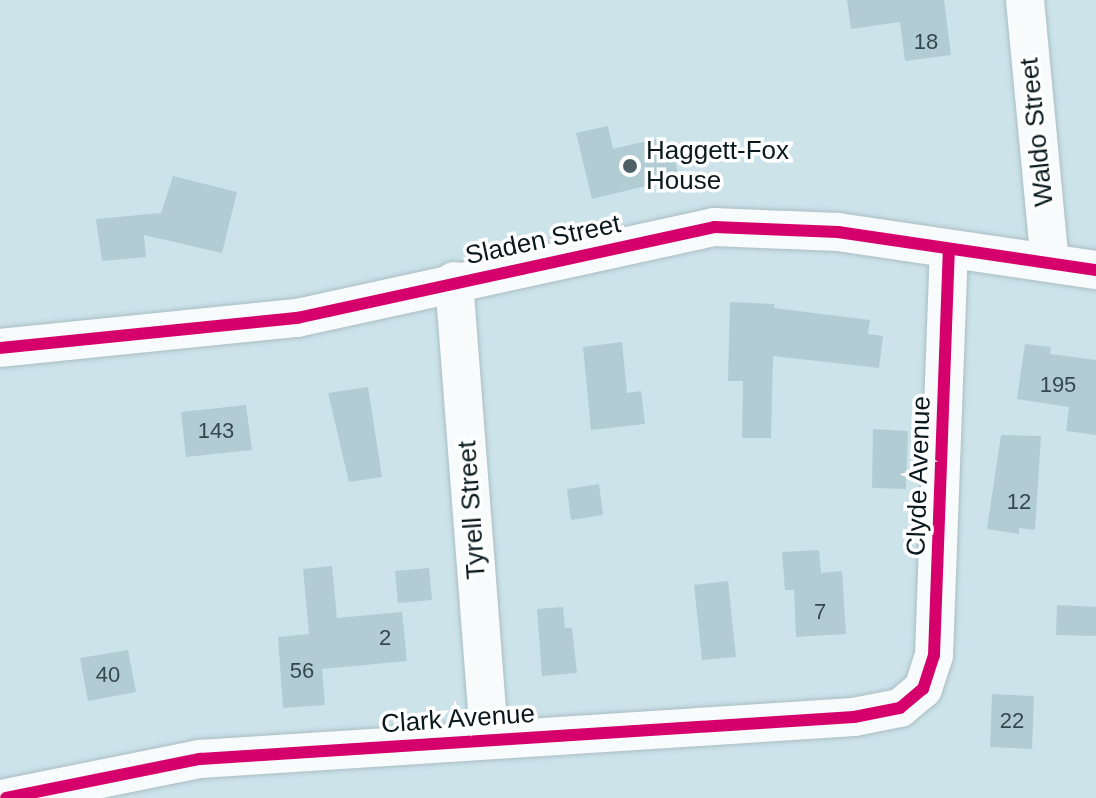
<!DOCTYPE html>
<html>
<head>
<meta charset="utf-8">
<style>
	body { margin:0 }
	#map { position:relative; width:1096px; height:798px; overflow:hidden; background:#cce3ea; font-family:Arial,sans-serif }
	div>[style] { position:absolute }
	[style*='--x'] { left:calc(var(--x)*1px); top:calc(var(--y)*1px); width:calc(var(--w)*1px); rotate:calc(var(--a)*1deg) }
	.building>* { inset:0; background:#b2ccd3 }
	.roads { filter:drop-shadow(0 0 2px #abbdc3) drop-shadow(0 0 2px #abbdc3) }
	.minor>* { height:38px; margin:-19px; padding:0 19px; transform-origin:19px; border-radius:19px; background:#f7fbfc }
	.cycleway>* { height:12px; margin:-6px; padding:0 6px; transform-origin:6px; border-radius:6px; background:#d6006c }
	.dots>* { width:22px; height:22px; translate:-50% -50%; box-sizing:border-box; border:4px solid #fff; border-radius:50% }
	span { translate:-50% -50%; white-space:nowrap; text-align:center; line-height:1.15; -webkit-text-stroke:7px #fff; paint-order:stroke }
	.number-label { font-size:22px; color:#35484d }
	.number-label span { -webkit-text-stroke-width:0 }
	.street-label { font-size:26px; color:#09191e }
	.poi-label { font-size:26px; color:#09191e }
	.left { translate:0 -50%; text-align:left }
</style>
</head>
<body>
<div id="map">
	<div class="building">
		<div style="clip-path:polygon(847px 0,944px 0,951px 55px,905px 61px,900px 22px,851px 29px)"></div>
		<div style="clip-path:polygon(608px 126px,613px 149px,656px 139px,659px 154px,673px 151px,679px 178px,592px 199px,576px 133px)"></div>
		<div style="clip-path:polygon(173px 176px,237px 192px,222px 253px,144px 235px,146px 257px,102px 261px,96px 219px,161px 213px)"></div>
		<div style="clip-path:polygon(730px 302px,775px 304px,774px 308px,870px 320px,868px 334px,883px 336px,879px 368px,773px 356px,771px 438px,742px 438px,743px 381px,728px 381px)"></div>
		<div style="clip-path:polygon(622px 342px,627px 393px,641px 391px,645px 424px,591px 430px,583px 347px)"></div>
		<div style="clip-path:polygon(1025px 344px,1051px 347px,1050px 354px,1096px 360px,1096px 435px,1066px 431px,1069px 407px,1017px 399px)"></div>
		<div style="clip-path:polygon(368px 387px,382px 477px,349px 482px,328px 393px)"></div>
		<div style="clip-path:polygon(246px 405px,252px 450px,186px 457px,181px 412px)"></div>
		<div style="clip-path:polygon(873px 429px,908px 431px,906px 489px,872px 488px)"></div>
		<div style="clip-path:polygon(1001px 435px,1041px 436px,1035px 530px,1019px 528px,1019px 534px,987px 529px)"></div>
		<div style="clip-path:polygon(599px 484px,603px 515px,571px 520px,567px 489px)"></div>
		<div style="clip-path:polygon(819px 550px,821px 573px,842px 571px,846px 634px,796px 637px,794px 590px,785px 590px,782px 552px)"></div>
		<div style="clip-path:polygon(332px 566px,337px 618px,402px 612px,407px 661px,322px 669px,325px 705px,283px 708px,278px 637px,309px 634px,303px 569px)"></div>
		<div style="clip-path:polygon(429px 568px,432px 600px,398px 603px,395px 571px)"></div>
		<div style="clip-path:polygon(728px 581px,736px 657px,702px 660px,694px 585px)"></div>
		<div style="clip-path:polygon(1057px 605px,1096px 607px,1096px 636px,1056px 635px)"></div>
		<div style="clip-path:polygon(563px 607px,565px 628px,572px 628px,577px 673px,542px 676px,537px 609px)"></div>
		<div style="clip-path:polygon(128px 650px,136px 692px,88px 701px,80px 658px)"></div>
		<div style="clip-path:polygon(992px 694px,1034px 696px,1032px 749px,990px 747px)"></div>
	</div>
	<div class="roads">
		<div class="minor">
			<div style="--x:1025;--y:0;--w:264;--a:84.6"></div>
			<div style="--x:454;--y:281;--w:458;--a:85.6"></div>
			<div style="--x:0;--y:348;--w:299;--a:-5.8"></div>
			<div style="--x:297;--y:318;--w:427;--a:-12.3"></div>
			<div style="--x:714;--y:227;--w:124;--a:2.3"></div>
			<div style="--x:838;--y:232;--w:261;--a:8.4"></div>
			<div style="--x:6;--y:798;--w:198;--a:-11.4"></div>
			<div style="--x:200;--y:759;--w:655;--a:-3.67"></div>
			<div style="--x:854;--y:717;--w:47;--a:-11.1"></div>
			<div style="--x:900;--y:708;--w:30;--a:-40"></div>
			<div style="--x:923;--y:689;--w:36;--a:-72"></div>
			<div style="--x:934;--y:655;--w:406;--a:-87.9"></div>
		</div>
	</div>
	<div class="cycleway">
		<div style="--x:0;--y:348;--w:299;--a:-5.8"></div>
		<div style="--x:297;--y:318;--w:427;--a:-12.3"></div>
		<div style="--x:714;--y:227;--w:124;--a:2.3"></div>
		<div style="--x:838;--y:232;--w:261;--a:8.4"></div>
		<div style="--x:6;--y:798;--w:198;--a:-11.4"></div>
		<div style="--x:200;--y:759;--w:655;--a:-3.67"></div>
		<div style="--x:854;--y:717;--w:47;--a:-11.1"></div>
		<div style="--x:900;--y:708;--w:30;--a:-40"></div>
		<div style="--x:923;--y:689;--w:36;--a:-72"></div>
		<div style="--x:934;--y:655;--w:406;--a:-87.9"></div>
	</div>
	<div class="dots">
		<div style="left:630px;top:166px;background:#4d6065"></div>
	</div>
	<div class="number-label">
		<span style="left:926px;top:42px">18</span>
		<span style="left:1058px;top:385px">195</span>
		<span style="left:216px;top:431px">143</span>
		<span style="left:1019px;top:502px">12</span>
		<span style="left:820px;top:612px">7</span>
		<span style="left:385px;top:638px">2</span>
		<span style="left:302px;top:671px">56</span>
		<span style="left:108px;top:675px">40</span>
		<span style="left:1012px;top:721px">22</span>
	</div>
	<div class="street-label">
		<span style="left:1037px;top:132px;rotate:-96deg">Waldo Street</span>
		<span style="left:543px;top:240px;rotate:-12deg">Sladen Street</span>
		<span style="left:919px;top:476px;rotate:-88deg">Clyde Avenue</span>
		<span style="left:472px;top:510px;rotate:-94deg">Tyrell Street</span>
		<span style="left:458px;top:719px;rotate:-4deg">Clark Avenue</span>
	</div>
	<div class="poi-label">
		<span class="left" style="left:646px;top:166px">Haggett-Fox<br>House</span>
	</div>
</div>
</body>
</html>
